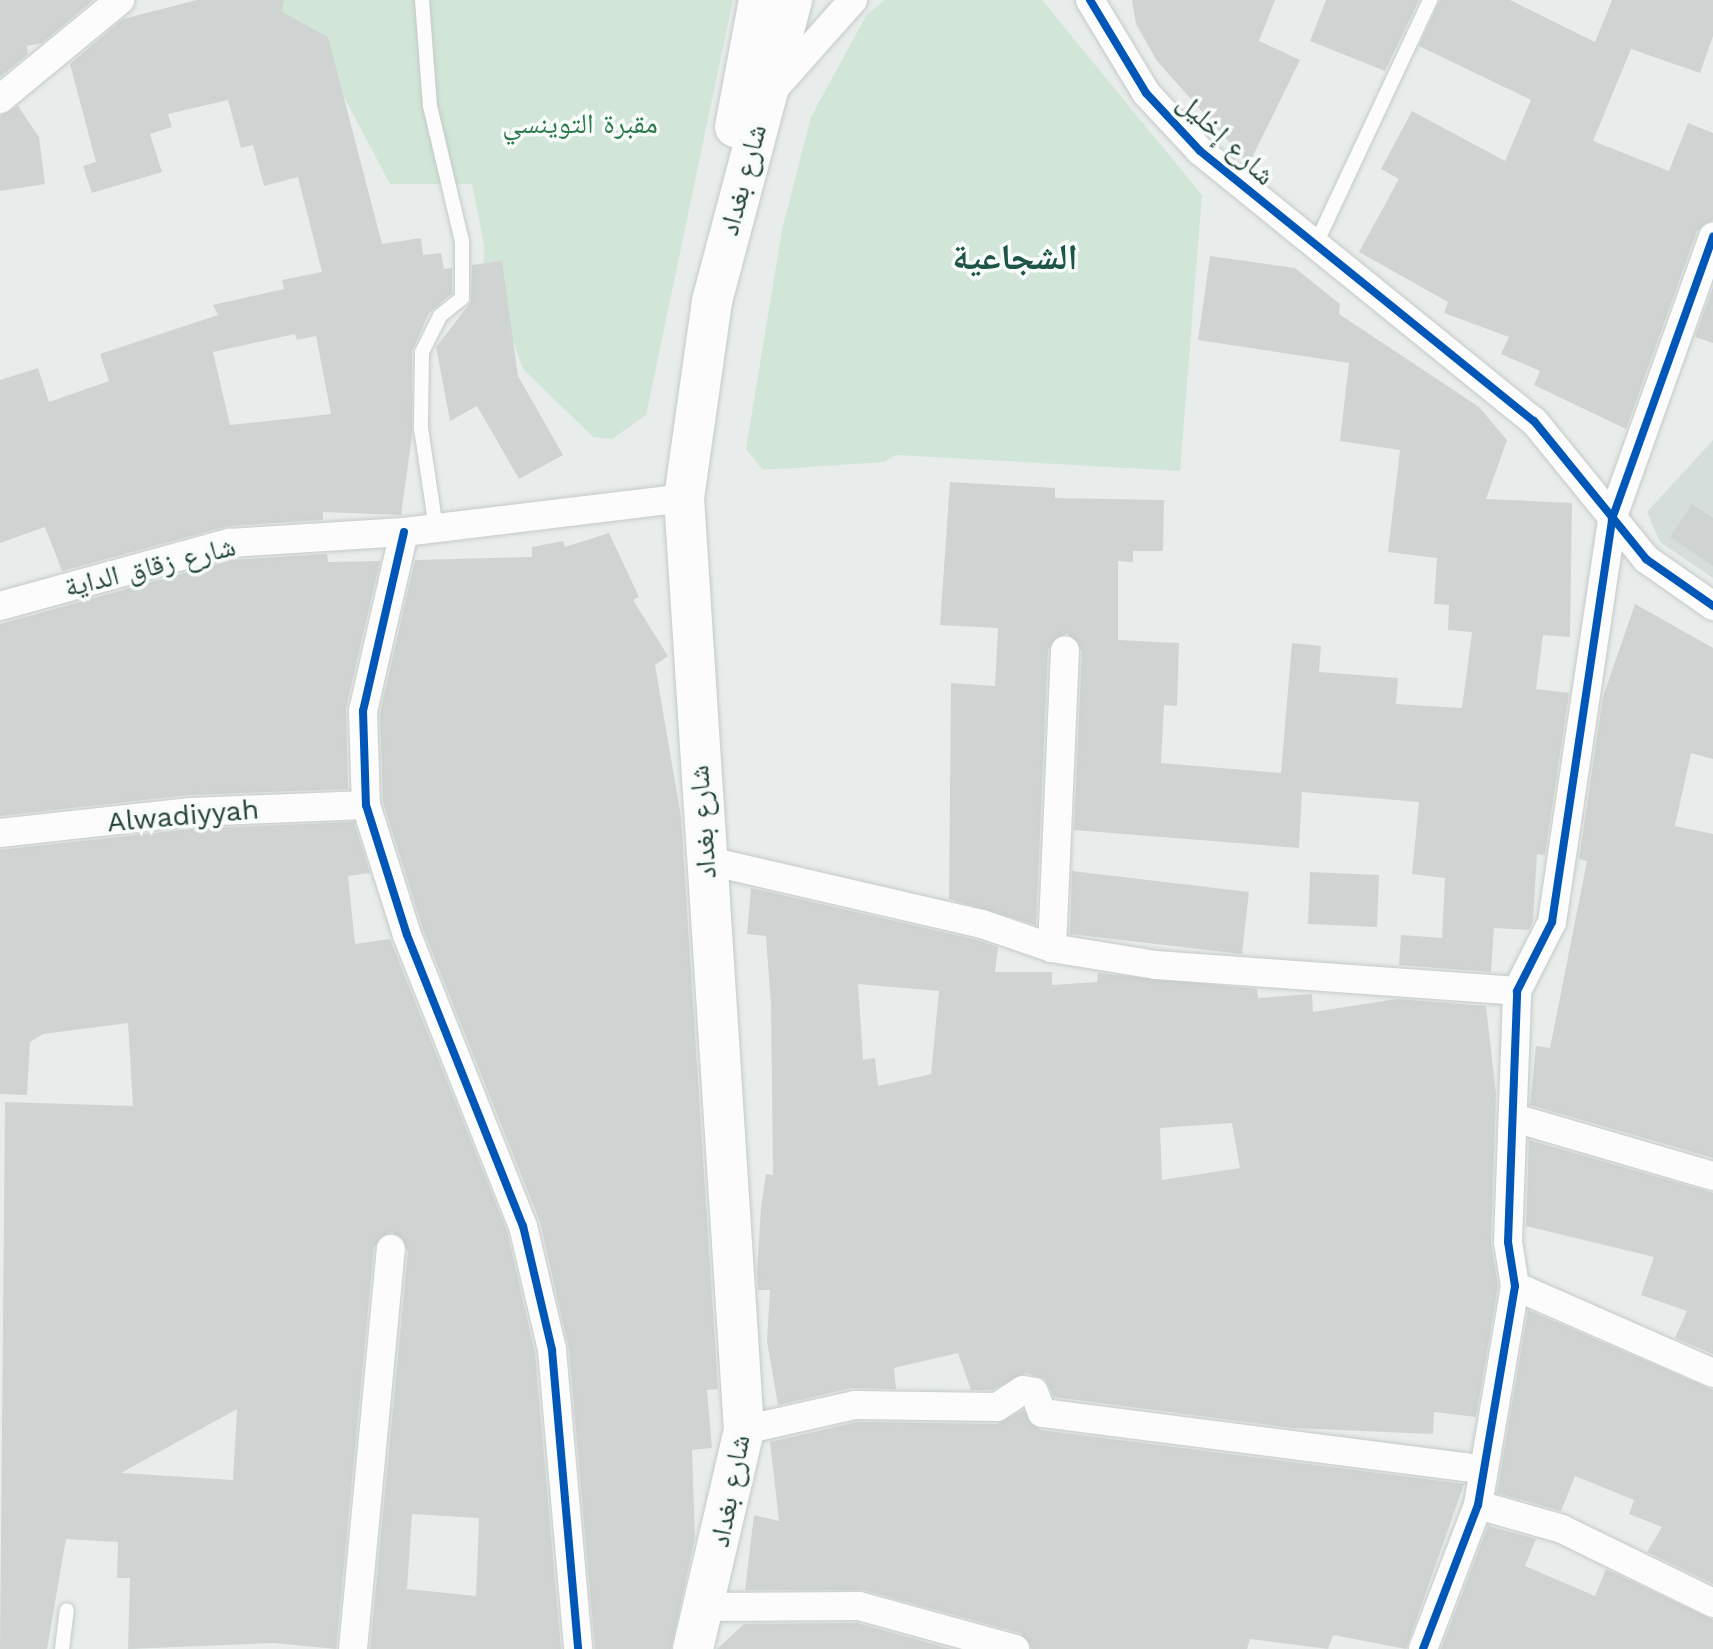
<!DOCTYPE html>
<html>
<head>
<meta charset="utf-8">
<style>
	body { margin:0 }
	#map { position:relative; width:1713px; height:1649px; overflow:hidden; background:#e8edeb; font-family:"Work Sans","Noto Naskh Arabic",sans-serif }
	div>[style] { position:absolute }
	[style*='--x'] { left:calc(var(--x)*1px); top:calc(var(--y)*1px); width:calc(var(--w)*1px); rotate:calc(var(--a)*1deg) }
	.built>* { inset:0; background:#d6dedb }
	.green>* { inset:0; background:#d1e6d8 }
	.building>* { inset:0; background:#cfd4d2 }
	.roads { filter:drop-shadow(0 0 2px #c5cac8) drop-shadow(0 0 2px #c5cac8) }
	.service>* { height:14px; margin:-7px; padding:0 7px; transform-origin:7px; border-radius:7px; background:#fcfcfc }
	.minor>* { height:28px; margin:-14px; padding:0 14px; transform-origin:14px; border-radius:14px; background:#fcfcfc }
	.secondary>* { height:40px; margin:-20px; padding:0 20px; transform-origin:20px; border-radius:20px; background:#fcfcfc }
	.cycleway>* { height:8px; margin:-4px; padding:0 4px; transform-origin:4px; border-radius:4px; background:#0057b8 }
	span { translate:-50% -50%; white-space:nowrap; text-align:center; line-height:1.15; -webkit-text-stroke:7px #f7fbf9; paint-order:stroke }
	.park-label { font-size:28px; color:#2d7a4b }
	.street-label { font-size:28px; color:#24423a }
	.district-label { font-size:36px; color:#1f5548; font-weight:700 }
</style>
</head>
<body>
<div id="map">
	<div class="built">
		<div style="clip-path:polygon(1713px 440px,1713px 578px,1660px 542px,1647px 512px)"></div>
	</div>
	<div class="green">
		<div style="clip-path:polygon(265px 0,733px 0,646px 415px,612px 439px,593px 437px,523px 369px,513px 341px,483px 332px,484px 245px,472px 184px,390px 184px,312px 36px)"></div>
		<div style="clip-path:polygon(885px 0,1042px 0,1202px 195px,1180px 471px,896px 455px,884px 462px,763px 470px,746px 449px,782px 230px,811px 117px,867px 14px)"></div>
	</div>
	<div class="building">
		<div style="clip-path:polygon(0 0,93px 0,42px 43px,27px 46px,28px 54px,0 77px)"></div>
		<div style="clip-path:polygon(evenodd,197px 0,284px 0,282px 12px,328px 37px,382px 244px,421px 238px,423px 255px,441px 253px,444px 269px,452px 268px,452px 293px,429px 313px,412px 351px,412px 436px,401px 515px,323px 512px,323px 520px,228px 526px,62px 571px,45px 527px,0 543px,0 380px,38px 368px,49px 402px,109px 381px,100px 354px,218px 315px,213px 305px,284px 289px,282px 280px,322px 272px,298px 177px,264px 186px,253px 145px,241px 148px,228px 100px,168px 114px,172px 127px,150px 134px,162px 172px,92px 193px,83px 166px,96px 162px,70px 64px,123px 19px,197px 0,295px 334px,297px 340px,316px 336px,331px 414px,230px 425px,213px 352px,295px 334px)"></div>
		<div style="clip-path:polygon(1132px 0,1275px 0,1259px 41px,1300px 60px,1249px 164px,1157px 61px,1136px 24px)"></div>
		<div style="clip-path:polygon(1326px 0,1419px 0,1385px 71px,1310px 41px)"></div>
		<div style="clip-path:polygon(1440px 0,1510px 0,1595px 42px,1612px 0,1713px 0,1713px 36px,1700px 73px,1631px 49px,1593px 141px,1669px 171px,1688px 123px,1713px 133px,1713px 220px,1697px 231px,1626px 429px,1534px 385px,1540px 371px,1501px 354px,1509px 337px,1444px 313px,1448px 302px,1359px 252px,1399px 179px,1381px 169px,1412px 111px,1505px 161px,1531px 100px,1419px 46px)"></div>
		<div style="clip-path:polygon(18px 106px,39px 137px,45px 184px,0 191px,0 116px)"></div>
		<div style="clip-path:polygon(1210px 256px,1295px 268px,1340px 304px,1339px 314px,1479px 407px,1507px 440px,1486px 499px,1572px 503px,1570px 637px,1543px 635px,1536px 689px,1569px 693px,1545px 855px,1537px 854px,1533px 921px,1529px 930px,1494px 928px,1491px 972px,1399px 965px,1401px 935px,1442px 938px,1445px 878px,1412px 874px,1419px 802px,1302px 792px,1299px 848px,1074px 830px,1082px 651px,1067px 633px,1048px 649px,1036px 925px,949px 899px,951px 683px,995px 686px,998px 628px,940px 625px,950px 482px,1055px 488px,1055px 498px,1164px 500px,1163px 551px,1133px 551px,1133px 562px,1118px 561px,1118px 640px,1179px 643px,1177px 706px,1164px 705px,1161px 763px,1281px 773px,1292px 643px,1321px 646px,1319px 672px,1398px 678px,1396px 704px,1462px 708px,1472px 632px,1448px 630px,1449px 605px,1434px 604px,1437px 558px,1388px 552px,1400px 450px,1340px 441px,1349px 363px,1198px 340px)"></div>
		<div style="clip-path:polygon(502px 261px,518px 376px,563px 455px,519px 479px,477px 406px,450px 421px,436px 347px,471px 302px,472px 265px)"></div>
		<div style="clip-path:polygon(1713px 287px,1713px 343px,1695px 337px)"></div>
		<div style="clip-path:polygon(1692px 504px,1713px 518px,1713px 566px,1670px 537px)"></div>
		<div style="clip-path:polygon(609px 533px,639px 597px,633px 600px,668px 656px,655px 665px,681px 817px,718px 1389px,707px 1390px,712px 1448px,692px 1450px,695px 1538px,671px 1649px,595px 1649px,569px 1349px,540px 1222px,423px 929px,383px 802px,380px 713px,415px 560px,532px 557px,532px 547px,563px 541px,565px 547px)"></div>
		<div style="clip-path:polygon(327px 554px,328px 562px,380px 561px,346px 708px,348px 789px,189px 795px,0 816px,0 624px,232px 560px)"></div>
		<div style="clip-path:polygon(1635px 604px,1713px 648px,1713px 759px,1691px 753px,1675px 826px,1713px 834px,1713px 1158px,1530px 1105px,1536px 1046px,1550px 1048px,1587px 861px,1579px 859px,1603px 697px)"></div>
		<div style="clip-path:polygon(evenodd,354px 822px,370px 873px,348px 876px,355px 944px,390px 939px,507px 1231px,535px 1353px,561px 1649px,370px 1649px,408px 1251px,392px 1232px,374px 1247px,336px 1649px,274px 1643px,128px 1649px,130px 1578px,117px 1578px,118px 1542px,66px 1539px,47px 1649px,0 1649px,5px 1102px,133px 1106px,128px 1023px,43px 1034px,30px 1042px,27px 1095px,0 1094px,0 850px,192px 829px,354px 822px,237px 1409px,233px 1480px,121px 1473px,237px 1409px,354px 822px,412px 1514px,479px 1518px,476px 1596px,407px 1589px,412px 1514px)"></div>
		<div style="clip-path:polygon(1072px 871px,1249px 892px,1242px 954px,1070px 934px)"></div>
		<div style="clip-path:polygon(1310px 872px,1379px 875px,1377px 927px,1308px 924px)"></div>
		<div style="clip-path:polygon(evenodd,751px 888px,977px 940px,998px 947px,995px 972px,1052px 972px,1052px 985px,1097px 982px,1098px 973px,1257px 989px,1258px 998px,1312px 994px,1313px 1012px,1397px 999px,1486px 1006px,1496px 1094px,1491px 1242px,1498px 1286px,1476px 1417px,1434px 1412px,1433px 1434px,1293px 1428px,1054px 1397px,1045px 1379px,1026px 1373px,992px 1390px,971px 1390px,958px 1353px,894px 1368px,896px 1389px,852px 1388px,778px 1405px,767px 1341px,770px 1290px,758px 1290px,757px 1272px,761px 1207px,766px 1174px,773px 1175px,771px 1006px,766px 936px,747px 934px,751px 888px,858px 984px,939px 991px,931px 1074px,878px 1086px,875px 1058px,863px 1060px,858px 984px,751px 888px,1232px 1123px,1240px 1168px,1162px 1180px,1160px 1128px,1232px 1123px)"></div>
		<div style="clip-path:polygon(1529px 1140px,1713px 1193px,1713px 1354px,1675px 1338px,1687px 1311px,1641px 1295px,1654px 1257px,1526px 1226px)"></div>
		<div style="clip-path:polygon(1528px 1310px,1713px 1390px,1713px 1584px,1647px 1552px,1662px 1527px,1629px 1514px,1634px 1500px,1575px 1476px,1561px 1511px,1497px 1493px)"></div>
		<div style="clip-path:polygon(1023px 1410px,1040px 1430px,1464px 1484px,1406px 1649px,1333px 1635px,1328px 1649px,1250px 1639px,1247px 1649px,1032px 1649px,1020px 1633px,863px 1590px,745px 1590px,754px 1515px,779px 1521px,770px 1442px,857px 1422px,997px 1424px)"></div>
		<div style="clip-path:polygon(1488px 1526px,1536px 1539px,1525px 1566px,1595px 1596px,1606px 1569px,1713px 1620px,1713px 1649px,1441px 1649px)"></div>
		<div style="clip-path:polygon(857px 1623px,951px 1649px,717px 1649px,744px 1624px)"></div>
	</div>
	<div class="roads">
		<div class="service">
			<div style="--x:422;--y:0;--w:106;--a:85.7"></div>
			<div style="--x:430;--y:106;--w:139;--a:76.7"></div>
			<div style="--x:462;--y:241;--w:57;--a:90"></div>
			<div style="--x:462;--y:298;--w:28;--a:141"></div>
			<div style="--x:440;--y:316;--w:40;--a:116.6"></div>
			<div style="--x:422;--y:352;--w:76;--a:90.8"></div>
			<div style="--x:421;--y:428;--w:101;--a:81.5"></div>
			<div style="--x:1314;--y:248;--w:274;--a:-64.9"></div>
			<div style="--x:62;--y:1649;--w:39;--a:-83"></div>
		</div>
		<div class="minor">
			<div style="--x:1090;--y:0;--w:109;--a:58.9"></div>
			<div style="--x:1146;--y:93;--w:79;--a:47"></div>
			<div style="--x:1200;--y:151;--w:429;--a:39"></div>
			<div style="--x:1534;--y:421;--w:178;--a:50.9"></div>
			<div style="--x:1646;--y:559;--w:82;--a:35"></div>
			<div style="--x:774;--y:89;--w:119;--a:-48.4"></div>
			<div style="--x:0;--y:99;--w:156;--a:-39.5"></div>
			<div style="--x:404;--y:532;--w:184;--a:102.9"></div>
			<div style="--x:363;--y:711;--w:94;--a:88.2"></div>
			<div style="--x:366;--y:805;--w:136;--a:72.5"></div>
			<div style="--x:407;--y:935;--w:313;--a:68.3"></div>
			<div style="--x:523;--y:1226;--w:127;--a:76.8"></div>
			<div style="--x:552;--y:1350;--w:300;--a:85"></div>
			<div style="--x:0;--y:606;--w:238;--a:-15.4"></div>
			<div style="--x:229;--y:543;--w:175;--a:-3.6"></div>
			<div style="--x:404;--y:532;--w:282;--a:-6.9"></div>
			<div style="--x:0;--y:833;--w:192;--a:-6.3"></div>
			<div style="--x:191;--y:812;--w:175;--a:-2.3"></div>
			<div style="--x:705;--y:860;--w:284;--a:13"></div>
			<div style="--x:982;--y:924;--w:74;--a:18.9"></div>
			<div style="--x:1052;--y:948;--w:105;--a:9.3"></div>
			<div style="--x:1156;--y:965;--w:362;--a:4.1"></div>
			<div style="--x:1052;--y:948;--w:298;--a:-87.5"></div>
			<div style="--x:1518;--y:1119;--w:203;--a:16.3"></div>
			<div style="--x:1515;--y:1286;--w:216;--a:23.7"></div>
			<div style="--x:744;--y:1430;--w:114;--a:-12.7"></div>
			<div style="--x:855;--y:1405;--w:142;--a:0.8"></div>
			<div style="--x:997;--y:1407;--w:31;--a:-33"></div>
			<div style="--x:1023;--y:1390;--w:11;--a:10"></div>
			<div style="--x:1034;--y:1392;--w:22;--a:69"></div>
			<div style="--x:1042;--y:1413;--w:444;--a:7.3"></div>
			<div style="--x:1478;--y:1505;--w:87;--a:15.9"></div>
			<div style="--x:1562;--y:1529;--w:168;--a:26.1"></div>
			<div style="--x:706;--y:1607;--w:153;--a:-0.4"></div>
			<div style="--x:859;--y:1606;--w:162;--a:15.4"></div>
			<div style="--x:353;--y:1649;--w:402;--a:-84.6"></div>
			<div style="--x:1423;--y:1649;--w:154;--a:-69.1"></div>
			<div style="--x:1478;--y:1505;--w:222;--a:-80.4"></div>
			<div style="--x:1515;--y:1286;--w:45;--a:-99"></div>
			<div style="--x:1508;--y:1242;--w:251;--a:-87.9"></div>
			<div style="--x:1517;--y:991;--w:77;--a:-63.1"></div>
			<div style="--x:1552;--y:922;--w:407;--a:-81.5"></div>
			<div style="--x:1612;--y:519;--w:300;--a:-70.3"></div>
		</div>
		<div class="secondary">
			<div style="--x:735;--y:127;--w:129;--a:-79.3"></div>
			<div style="--x:693;--y:1649;--w:225;--a:-76.9"></div>
			<div style="--x:744;--y:1430;--w:934;--a:-93.68"></div>
			<div style="--x:684;--y:498;--w:199;--a:-81.9"></div>
			<div style="--x:712;--y:301;--w:311;--a:-75.1"></div>
		</div>
	</div>
	<div class="cycleway">
		<div style="--x:1090;--y:0;--w:109;--a:58.9"></div>
		<div style="--x:1146;--y:93;--w:79;--a:47"></div>
		<div style="--x:1200;--y:151;--w:429;--a:39"></div>
		<div style="--x:1534;--y:421;--w:178;--a:50.9"></div>
		<div style="--x:1646;--y:559;--w:82;--a:35"></div>
		<div style="--x:404;--y:532;--w:184;--a:102.9"></div>
		<div style="--x:363;--y:711;--w:94;--a:88.2"></div>
		<div style="--x:366;--y:805;--w:136;--a:72.5"></div>
		<div style="--x:407;--y:935;--w:313;--a:68.3"></div>
		<div style="--x:523;--y:1226;--w:127;--a:76.8"></div>
		<div style="--x:552;--y:1350;--w:300;--a:85"></div>
		<div style="--x:1423;--y:1649;--w:154;--a:-69.1"></div>
		<div style="--x:1478;--y:1505;--w:222;--a:-80.4"></div>
		<div style="--x:1515;--y:1286;--w:45;--a:-99"></div>
		<div style="--x:1508;--y:1242;--w:251;--a:-87.9"></div>
		<div style="--x:1517;--y:991;--w:77;--a:-63.1"></div>
		<div style="--x:1552;--y:922;--w:407;--a:-81.5"></div>
		<div style="--x:1612;--y:519;--w:300;--a:-70.3"></div>
	</div>
	<div class="park-label">
		<span style="left:580px;top:124px">مقبرة التوينسي</span>
	</div>
	<div class="street-label">
		<span style="left:1226px;top:139px;rotate:43deg">شارع إخليل</span>
		<span style="left:743px;top:180px;rotate:-75deg">شارع بغداد</span>
		<span style="left:150px;top:567px;rotate:-14deg">شارع زقاق الداية</span>
		<span style="left:183px;top:816px;rotate:-5deg">Alwadiyyah</span>
		<span style="left:703px;top:822px;rotate:-94deg">شارع بغداد</span>
		<span style="left:730px;top:1491px;rotate:-79deg">شارع بغداد</span>
	</div>
	<div class="district-label">
		<span style="left:1015px;top:258px">الشجاعية</span>
	</div>
</div>
</body>
</html>
